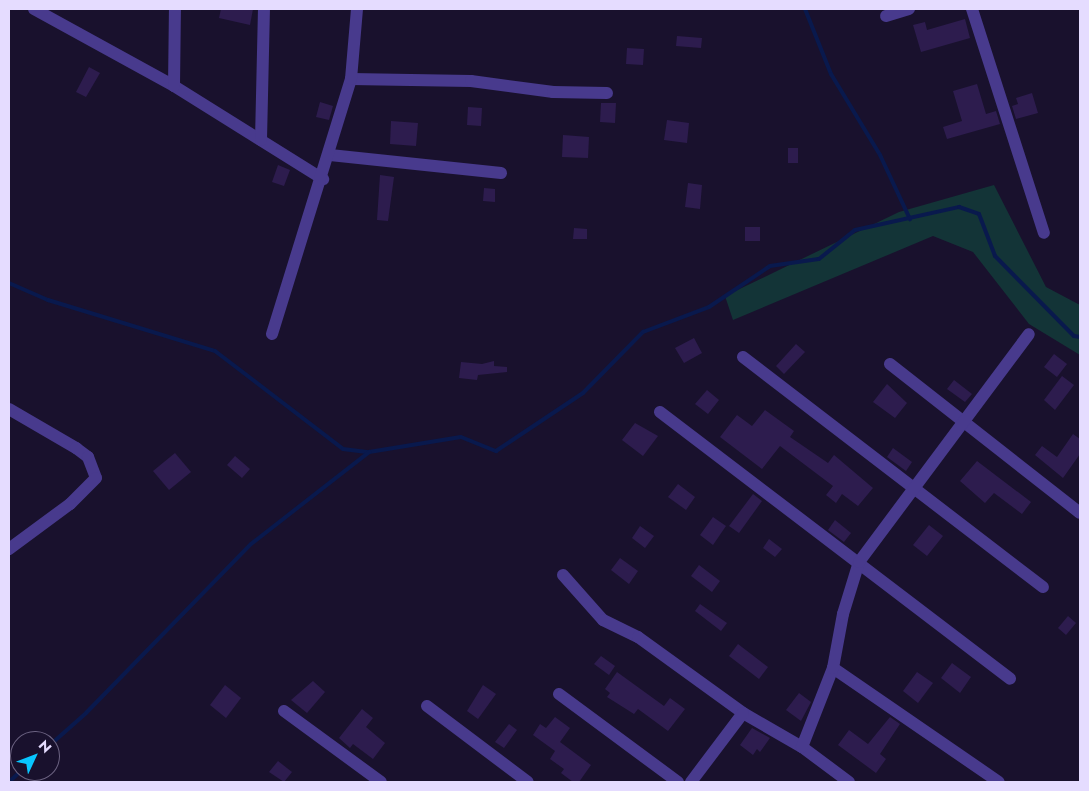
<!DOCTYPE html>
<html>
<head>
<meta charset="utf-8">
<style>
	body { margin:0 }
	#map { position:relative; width:1089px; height:791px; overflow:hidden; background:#19112d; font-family:Jost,sans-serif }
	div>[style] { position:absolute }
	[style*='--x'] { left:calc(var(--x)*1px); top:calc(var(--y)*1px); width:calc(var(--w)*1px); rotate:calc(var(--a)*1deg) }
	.green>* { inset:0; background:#133437 }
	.stream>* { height:4px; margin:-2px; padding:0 2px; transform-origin:2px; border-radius:2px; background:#09194d }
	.building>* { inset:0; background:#2d1c4e }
	.minor>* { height:12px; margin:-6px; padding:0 6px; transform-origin:6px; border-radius:6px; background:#483a8d }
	span { translate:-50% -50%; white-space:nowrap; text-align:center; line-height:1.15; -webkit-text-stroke:4px #19112d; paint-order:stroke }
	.frame { position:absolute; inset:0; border:10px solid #e5dcff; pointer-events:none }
	.north { position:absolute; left:10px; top:731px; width:50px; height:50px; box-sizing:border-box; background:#19112d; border:1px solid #6b6281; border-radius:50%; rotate:47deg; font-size:14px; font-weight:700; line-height:20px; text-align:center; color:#e5dcff }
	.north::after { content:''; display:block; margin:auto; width:18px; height:22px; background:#08c6ff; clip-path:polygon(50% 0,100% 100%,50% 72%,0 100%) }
</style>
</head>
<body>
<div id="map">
	<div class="green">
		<div style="clip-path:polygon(994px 185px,1046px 287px,1080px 305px,1080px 355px,1029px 324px,973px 252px,933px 236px,733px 320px,725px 296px,899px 212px)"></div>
	</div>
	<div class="stream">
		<div style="--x:805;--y:9;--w:70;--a:68.2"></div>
		<div style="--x:831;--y:74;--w:95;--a:58.8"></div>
		<div style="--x:880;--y:155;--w:71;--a:64.9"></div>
		<div style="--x:9;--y:283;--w:43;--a:23.6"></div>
		<div style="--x:48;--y:300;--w:175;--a:17"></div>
		<div style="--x:215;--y:351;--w:161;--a:37.4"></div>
		<div style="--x:343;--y:449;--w:26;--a:7"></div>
		<div style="--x:369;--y:452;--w:93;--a:-9.3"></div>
		<div style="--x:461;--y:437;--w:38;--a:22"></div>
		<div style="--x:496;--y:451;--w:105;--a:-33.7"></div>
		<div style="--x:583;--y:393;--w:86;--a:-45.5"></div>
		<div style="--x:643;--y:332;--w:71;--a:-20.7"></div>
		<div style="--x:709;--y:307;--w:73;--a:-33.9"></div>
		<div style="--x:770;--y:266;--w:49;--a:-8.1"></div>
		<div style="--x:819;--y:259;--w:46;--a:-38.9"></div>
		<div style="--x:855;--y:230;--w:107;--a:-12.5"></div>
		<div style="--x:959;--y:207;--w:21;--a:19"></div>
		<div style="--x:979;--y:214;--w:45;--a:69.1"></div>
		<div style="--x:995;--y:256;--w:112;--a:45.4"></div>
		<div style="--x:1074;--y:336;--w:6;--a:9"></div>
		<div style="--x:50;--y:745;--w:48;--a:-41.6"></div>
		<div style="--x:86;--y:713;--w:236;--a:-45.7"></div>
		<div style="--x:251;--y:544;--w:150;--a:-37.9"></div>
		<div style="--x:9;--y:782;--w:16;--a:-43"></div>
	</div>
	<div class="building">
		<div style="clip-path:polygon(221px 9px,253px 9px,250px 25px,219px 18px)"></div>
		<div style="clip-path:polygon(965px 19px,970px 38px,921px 52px,913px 25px,925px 22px,927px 30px)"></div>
		<div style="clip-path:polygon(677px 36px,702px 38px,701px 48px,676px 46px)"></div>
		<div style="clip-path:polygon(627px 48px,644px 49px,643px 65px,626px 64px)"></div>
		<div style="clip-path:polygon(89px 67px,100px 73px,86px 97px,76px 92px)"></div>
		<div style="clip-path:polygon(977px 84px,986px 114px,996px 111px,1000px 124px,947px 139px,943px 127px,962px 121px,953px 91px)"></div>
		<div style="clip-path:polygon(1032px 93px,1038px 113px,1016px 119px,1012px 106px,1018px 104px,1016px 98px)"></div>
		<div style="clip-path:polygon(320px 102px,333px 106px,329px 120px,316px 117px)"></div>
		<div style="clip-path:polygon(601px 103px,616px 103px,615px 123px,600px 122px)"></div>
		<div style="clip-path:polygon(468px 107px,482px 108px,481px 126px,467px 125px)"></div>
		<div style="clip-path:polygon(667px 120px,689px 123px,687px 143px,664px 140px)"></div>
		<div style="clip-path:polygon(391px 121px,418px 123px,416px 146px,390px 144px)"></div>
		<div style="clip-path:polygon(563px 135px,589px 137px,588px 158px,562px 157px)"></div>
		<div style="clip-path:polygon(788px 148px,798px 148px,798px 163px,788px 163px)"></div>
		<div style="clip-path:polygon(278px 165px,290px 170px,284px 186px,272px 182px)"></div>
		<div style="clip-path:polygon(380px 175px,394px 177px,388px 221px,377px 220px)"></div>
		<div style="clip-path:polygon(688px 183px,702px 185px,700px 209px,685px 207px)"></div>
		<div style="clip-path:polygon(484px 188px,495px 189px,495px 202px,483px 201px)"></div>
		<div style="clip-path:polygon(745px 227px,760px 227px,760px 241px,745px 241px)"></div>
		<div style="clip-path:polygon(574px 228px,587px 229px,587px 239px,573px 239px)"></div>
		<div style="clip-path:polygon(694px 338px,702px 353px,684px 363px,675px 348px)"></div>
		<div style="clip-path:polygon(796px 344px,805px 352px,784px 374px,776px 366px)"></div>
		<div style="clip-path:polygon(1054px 354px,1067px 364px,1057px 377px,1044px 367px)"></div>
		<div style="clip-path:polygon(494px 361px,494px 366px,507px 367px,507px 372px,478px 375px,477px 380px,459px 378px,461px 362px,482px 364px)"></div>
		<div style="clip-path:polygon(1062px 376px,1074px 385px,1055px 410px,1044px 400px)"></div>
		<div style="clip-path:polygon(954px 380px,972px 394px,965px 402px,947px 389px)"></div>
		<div style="clip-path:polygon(887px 384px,907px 403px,895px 418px,873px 402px)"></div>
		<div style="clip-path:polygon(707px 390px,719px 400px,708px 414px,695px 404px)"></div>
		<div style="clip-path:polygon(765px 410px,794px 431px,790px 437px,828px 463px,834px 455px,873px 488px,858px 506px,842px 494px,836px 503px,826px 495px,833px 486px,780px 446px,762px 469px,720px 437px,737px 415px,752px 426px)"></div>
		<div style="clip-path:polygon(635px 423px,658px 436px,643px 456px,622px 440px)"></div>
		<div style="clip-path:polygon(1073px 434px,1080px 439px,1080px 454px,1063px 478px,1035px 455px,1042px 446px,1057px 457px)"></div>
		<div style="clip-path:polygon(893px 448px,912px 462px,906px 471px,887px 457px)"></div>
		<div style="clip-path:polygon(175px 453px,191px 472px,169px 490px,153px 471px)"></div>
		<div style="clip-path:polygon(235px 456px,250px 469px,242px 478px,227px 465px)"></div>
		<div style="clip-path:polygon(977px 461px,1031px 502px,1022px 514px,994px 493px,985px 503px,960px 481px)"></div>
		<div style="clip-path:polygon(678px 484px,695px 497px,686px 510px,668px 497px)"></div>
		<div style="clip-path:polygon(753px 494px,762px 501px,739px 533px,729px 526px)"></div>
		<div style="clip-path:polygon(713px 517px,726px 526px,713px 545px,700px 535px)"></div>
		<div style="clip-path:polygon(835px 520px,851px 533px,844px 542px,828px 530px)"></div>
		<div style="clip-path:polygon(929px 525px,943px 536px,927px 556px,913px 545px)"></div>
		<div style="clip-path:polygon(640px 526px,654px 536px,645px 548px,632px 538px)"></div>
		<div style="clip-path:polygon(769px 539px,782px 549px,775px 557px,763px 548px)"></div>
		<div style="clip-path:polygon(620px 558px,638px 571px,629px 584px,611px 570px)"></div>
		<div style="clip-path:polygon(699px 565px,720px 581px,712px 592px,691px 576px)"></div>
		<div style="clip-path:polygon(700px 604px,727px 623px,721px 631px,695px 611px)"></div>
		<div style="clip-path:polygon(1068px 616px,1076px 623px,1066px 635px,1058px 628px)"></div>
		<div style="clip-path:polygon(738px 644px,768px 667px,759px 679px,729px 656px)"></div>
		<div style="clip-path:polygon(601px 656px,615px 666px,609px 675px,594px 664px)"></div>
		<div style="clip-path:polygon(952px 663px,971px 677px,960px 693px,941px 678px)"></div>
		<div style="clip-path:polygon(617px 672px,664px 706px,670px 698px,685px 709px,668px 731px,638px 709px,634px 714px,607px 697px,610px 693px,605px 689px)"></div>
		<div style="clip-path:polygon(917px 672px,933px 683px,918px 703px,903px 691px)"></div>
		<div style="clip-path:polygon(313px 681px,325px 692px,307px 713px,291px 700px)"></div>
		<div style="clip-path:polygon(225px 685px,241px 698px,226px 718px,210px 705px)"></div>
		<div style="clip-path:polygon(483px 685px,496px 694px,478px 719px,467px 711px)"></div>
		<div style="clip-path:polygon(799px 693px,811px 702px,801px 721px,786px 710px)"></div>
		<div style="clip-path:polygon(362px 709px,373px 718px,366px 727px,385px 743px,373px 759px,353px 744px,350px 748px,339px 738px)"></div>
		<div style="clip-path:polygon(555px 717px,570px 728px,560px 742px,591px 765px,579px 782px,573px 782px,561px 773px,564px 769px,550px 759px,555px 751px,533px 735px,540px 724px,546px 728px)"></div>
		<div style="clip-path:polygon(890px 717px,900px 724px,880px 754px,886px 759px,876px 773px,838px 745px,849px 730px,868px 744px)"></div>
		<div style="clip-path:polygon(509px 724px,517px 730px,504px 748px,495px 742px)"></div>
		<div style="clip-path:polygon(752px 728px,770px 738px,760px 752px,757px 749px,753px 755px,740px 745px)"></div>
		<div style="clip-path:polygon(278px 761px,292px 772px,284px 782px,269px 772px)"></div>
	</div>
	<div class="minor">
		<div style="--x:34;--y:9;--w:160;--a:28.8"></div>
		<div style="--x:174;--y:86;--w:176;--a:32"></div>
		<div style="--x:972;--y:9;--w:235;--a:72.2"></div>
		<div style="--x:886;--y:16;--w:24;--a:-17"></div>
		<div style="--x:351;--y:79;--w:120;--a:1"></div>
		<div style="--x:471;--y:81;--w:83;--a:7.6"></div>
		<div style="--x:553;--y:92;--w:54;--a:1.1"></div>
		<div style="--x:174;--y:86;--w:77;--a:-89.3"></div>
		<div style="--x:261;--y:140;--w:131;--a:-88.7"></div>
		<div style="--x:330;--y:155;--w:172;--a:6"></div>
		<div style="--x:272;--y:334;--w:267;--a:-72.8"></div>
		<div style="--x:351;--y:79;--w:70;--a:-85.1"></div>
		<div style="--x:743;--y:357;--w:378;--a:37.5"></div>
		<div style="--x:890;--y:364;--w:241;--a:38.1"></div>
		<div style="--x:9;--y:409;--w:78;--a:30.2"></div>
		<div style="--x:76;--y:448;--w:15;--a:37"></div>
		<div style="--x:88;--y:457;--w:22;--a:69"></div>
		<div style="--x:96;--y:478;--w:37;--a:135"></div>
		<div style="--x:70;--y:504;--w:76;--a:143.6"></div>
		<div style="--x:660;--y:412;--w:440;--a:37.3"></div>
		<div style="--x:563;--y:575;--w:60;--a:48.4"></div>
		<div style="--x:603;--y:620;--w:39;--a:26"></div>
		<div style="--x:638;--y:637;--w:130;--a:35.9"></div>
		<div style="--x:743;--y:713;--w:68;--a:30"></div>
		<div style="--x:833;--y:668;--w:201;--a:34.5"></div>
		<div style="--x:559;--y:694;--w:148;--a:36.5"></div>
		<div style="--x:427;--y:706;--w:126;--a:37"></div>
		<div style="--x:284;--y:711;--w:120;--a:36.2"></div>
		<div style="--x:691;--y:782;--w:86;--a:-53"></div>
		<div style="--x:849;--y:782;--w:59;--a:-143.3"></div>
		<div style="--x:802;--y:747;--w:85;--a:-68.6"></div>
		<div style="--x:833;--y:668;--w:55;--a:-79.5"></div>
		<div style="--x:843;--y:614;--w:54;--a:-72.9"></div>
		<div style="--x:859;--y:562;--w:284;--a:-53.3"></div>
	</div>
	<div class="frame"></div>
	<div class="north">N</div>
</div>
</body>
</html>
